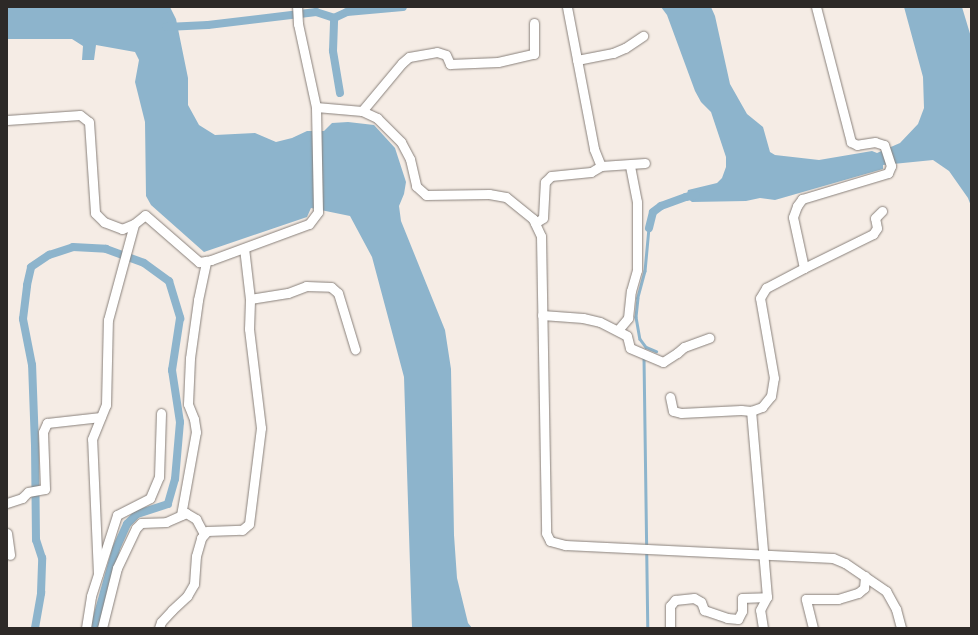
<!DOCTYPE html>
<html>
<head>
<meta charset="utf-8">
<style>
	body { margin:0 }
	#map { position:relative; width:978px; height:635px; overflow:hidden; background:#f5ece5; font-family:Karla,sans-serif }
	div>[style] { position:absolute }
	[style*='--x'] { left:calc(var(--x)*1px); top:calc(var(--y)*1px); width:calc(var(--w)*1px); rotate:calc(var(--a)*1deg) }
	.water>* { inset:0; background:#8db4cc }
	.stream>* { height:2.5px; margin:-1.25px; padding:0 1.25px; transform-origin:1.25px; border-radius:1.25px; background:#8db4cc }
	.canal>* { height:8px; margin:-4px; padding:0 4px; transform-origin:4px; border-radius:4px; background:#8db4cc }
	.roads { filter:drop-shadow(0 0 1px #89817b) drop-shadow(0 0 1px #89817b) }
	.minor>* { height:9px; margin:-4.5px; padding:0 4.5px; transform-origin:4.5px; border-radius:4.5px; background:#fff }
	span { translate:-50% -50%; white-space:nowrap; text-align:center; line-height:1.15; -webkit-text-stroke:3px #fefaf7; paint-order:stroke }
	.frame { position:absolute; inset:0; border:8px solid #2d2927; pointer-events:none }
</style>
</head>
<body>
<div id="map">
	<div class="water">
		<div style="clip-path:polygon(7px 7px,170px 7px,176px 19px,188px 78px,188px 105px,199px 125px,215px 135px,255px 133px,276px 142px,292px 138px,307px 131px,324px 131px,332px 123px,348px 122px,374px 125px,395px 148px,406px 182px,404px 194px,399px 206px,401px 221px,445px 330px,451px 369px,454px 535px,457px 578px,468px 623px,472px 628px,412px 628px,404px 377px,372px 257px,350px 216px,311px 208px,307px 217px,204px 252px,151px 205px,146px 196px,145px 122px,135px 82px,139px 60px,135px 52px,96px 45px,94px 60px,82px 60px,83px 46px,72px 39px,7px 39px)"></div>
		<div style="clip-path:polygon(661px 7px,711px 7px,715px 16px,730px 84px,747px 114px,763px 127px,770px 152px,775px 155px,819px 160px,872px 151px,877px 153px,900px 143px,918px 124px,924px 108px,923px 77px,904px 7px,962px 7px,971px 37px,971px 206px,968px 198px,949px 171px,933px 160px,883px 165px,883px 169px,775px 200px,760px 198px,746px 201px,692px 202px,686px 197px,688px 190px,717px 183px,722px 178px,726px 167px,726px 157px,711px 112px,701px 102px,695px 91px,667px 15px)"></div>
	</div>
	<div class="stream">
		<div style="--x:649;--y:228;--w:43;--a:95.3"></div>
		<div style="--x:645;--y:271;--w:28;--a:105"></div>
		<div style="--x:638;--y:298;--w:19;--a:96"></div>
		<div style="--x:636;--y:317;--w:22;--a:80"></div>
		<div style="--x:640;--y:339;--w:10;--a:53"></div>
		<div style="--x:646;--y:347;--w:11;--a:22"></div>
		<div style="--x:644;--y:357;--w:271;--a:89.2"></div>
	</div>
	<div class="canal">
		<div style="--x:166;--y:27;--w:42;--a:-2.7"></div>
		<div style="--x:208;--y:25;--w:109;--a:-6.9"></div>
		<div style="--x:316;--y:12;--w:19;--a:18"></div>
		<div style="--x:340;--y:93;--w:43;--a:-99.5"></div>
		<div style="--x:333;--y:51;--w:33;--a:-88"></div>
		<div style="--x:334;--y:18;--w:14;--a:-25"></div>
		<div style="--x:347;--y:12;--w:56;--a:-5.1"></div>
		<div style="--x:649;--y:228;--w:16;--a:-76"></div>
		<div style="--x:653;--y:212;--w:10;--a:-37"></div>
		<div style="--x:661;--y:206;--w:27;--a:-20"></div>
		<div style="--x:686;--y:197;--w:10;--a:-11"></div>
		<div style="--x:35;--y:628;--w:36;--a:-80"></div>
		<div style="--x:41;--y:593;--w:35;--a:-88"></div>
		<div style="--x:42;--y:558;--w:19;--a:-108"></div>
		<div style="--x:36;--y:540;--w:95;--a:-90.6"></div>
		<div style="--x:35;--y:445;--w:80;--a:-92.1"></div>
		<div style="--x:32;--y:365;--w:47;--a:-101.1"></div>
		<div style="--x:23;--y:319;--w:34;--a:-83"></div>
		<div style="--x:27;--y:285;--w:18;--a:-77"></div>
		<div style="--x:31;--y:267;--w:22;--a:-34"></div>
		<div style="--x:49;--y:255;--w:25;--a:-18"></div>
		<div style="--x:73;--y:247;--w:33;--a:3"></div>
		<div style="--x:106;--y:249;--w:40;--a:20.2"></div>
		<div style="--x:144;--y:263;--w:31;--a:36"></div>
		<div style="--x:169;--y:281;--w:39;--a:73"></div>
		<div style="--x:180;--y:318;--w:53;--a:98.7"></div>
		<div style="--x:172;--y:370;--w:53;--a:81.3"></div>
		<div style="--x:180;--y:422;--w:57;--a:95"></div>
		<div style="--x:175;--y:479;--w:26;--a:106"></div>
		<div style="--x:168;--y:504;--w:33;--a:162"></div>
		<div style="--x:137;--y:514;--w:14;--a:135"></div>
		<div style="--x:127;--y:524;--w:27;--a:114"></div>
		<div style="--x:116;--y:549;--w:82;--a:105.6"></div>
	</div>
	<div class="roads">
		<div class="minor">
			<div style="--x:567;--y:7;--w:145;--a:79.2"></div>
			<div style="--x:594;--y:149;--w:18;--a:68"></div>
			<div style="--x:577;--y:60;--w:37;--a:-11"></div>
			<div style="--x:613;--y:53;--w:13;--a:-23"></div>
			<div style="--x:625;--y:48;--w:22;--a:-34"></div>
			<div style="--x:316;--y:107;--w:46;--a:5"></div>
			<div style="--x:362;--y:111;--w:17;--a:25"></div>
			<div style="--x:377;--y:118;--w:34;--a:45"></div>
			<div style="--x:401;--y:142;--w:19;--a:62"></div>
			<div style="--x:410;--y:159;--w:28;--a:77"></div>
			<div style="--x:416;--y:186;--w:13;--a:42"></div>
			<div style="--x:426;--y:195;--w:63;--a:-0.9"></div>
			<div style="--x:489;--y:194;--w:17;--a:10"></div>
			<div style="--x:506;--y:197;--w:35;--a:39"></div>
			<div style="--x:533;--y:219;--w:19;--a:65"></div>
			<div style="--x:541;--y:236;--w:297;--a:89"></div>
			<div style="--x:546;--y:533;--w:9;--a:63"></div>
			<div style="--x:550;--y:541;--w:16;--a:15"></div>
			<div style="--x:565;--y:545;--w:268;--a:2.8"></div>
			<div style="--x:833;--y:558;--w:13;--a:23"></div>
			<div style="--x:845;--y:563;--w:50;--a:34.3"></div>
			<div style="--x:886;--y:591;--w:21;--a:61"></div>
			<div style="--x:896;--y:609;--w:20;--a:75"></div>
			<div style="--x:362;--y:111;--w:62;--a:-50.2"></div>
			<div style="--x:402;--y:63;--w:9;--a:-41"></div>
			<div style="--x:409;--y:57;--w:28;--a:-10"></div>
			<div style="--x:437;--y:52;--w:9;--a:18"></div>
			<div style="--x:446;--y:55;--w:10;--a:66"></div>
			<div style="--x:450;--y:64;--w:48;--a:-2.4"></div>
			<div style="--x:498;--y:62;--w:37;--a:-13"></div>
			<div style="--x:534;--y:54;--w:31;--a:-90"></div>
			<div style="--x:7;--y:120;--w:73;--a:-3.9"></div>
			<div style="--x:80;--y:115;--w:11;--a:38"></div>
			<div style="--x:89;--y:122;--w:91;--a:86.2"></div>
			<div style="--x:95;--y:213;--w:13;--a:45"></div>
			<div style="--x:104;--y:222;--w:19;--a:21"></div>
			<div style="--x:122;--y:229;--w:13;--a:-23"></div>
			<div style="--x:134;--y:224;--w:14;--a:-39"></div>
			<div style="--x:145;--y:215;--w:72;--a:41"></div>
			<div style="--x:199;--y:262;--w:12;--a:-9"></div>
			<div style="--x:211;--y:260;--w:104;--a:-20.2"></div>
			<div style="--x:309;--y:224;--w:15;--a:-53"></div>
			<div style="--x:318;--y:212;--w:105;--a:-91.1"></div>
			<div style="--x:316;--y:107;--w:85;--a:-102.2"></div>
			<div style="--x:298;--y:24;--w:17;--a:-93"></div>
			<div style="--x:535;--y:223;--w:9;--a:-32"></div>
			<div style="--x:543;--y:218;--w:36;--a:-87"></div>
			<div style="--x:545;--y:182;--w:8;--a:-45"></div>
			<div style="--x:551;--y:176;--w:40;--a:-5.7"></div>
			<div style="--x:591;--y:172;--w:12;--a:-31"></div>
			<div style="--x:601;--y:166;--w:44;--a:-3.9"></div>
			<div style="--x:804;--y:268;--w:77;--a:-26.2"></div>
			<div style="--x:873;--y:234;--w:7;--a:-56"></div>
			<div style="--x:877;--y:228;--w:10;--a:-101"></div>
			<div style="--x:875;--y:218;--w:10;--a:-45"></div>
			<div style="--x:250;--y:299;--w:38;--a:-9"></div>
			<div style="--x:288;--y:293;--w:19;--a:-21"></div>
			<div style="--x:306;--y:286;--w:25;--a:2"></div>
			<div style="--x:331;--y:287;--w:9;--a:41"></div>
			<div style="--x:338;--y:293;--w:59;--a:73.1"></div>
			<div style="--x:542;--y:315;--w:41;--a:4.2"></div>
			<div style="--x:583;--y:318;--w:17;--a:13"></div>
			<div style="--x:600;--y:322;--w:30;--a:27"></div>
			<div style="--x:627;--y:336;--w:12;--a:76"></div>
			<div style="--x:630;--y:348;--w:36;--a:23"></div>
			<div style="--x:663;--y:362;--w:17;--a:-33"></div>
			<div style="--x:677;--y:353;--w:9;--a:-41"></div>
			<div style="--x:684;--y:347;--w:27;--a:-20"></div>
			<div style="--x:618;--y:330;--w:16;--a:-50"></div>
			<div style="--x:628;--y:318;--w:27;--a:-84"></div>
			<div style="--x:631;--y:291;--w:22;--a:-74"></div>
			<div style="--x:637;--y:270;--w:68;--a:-90"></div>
			<div style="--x:637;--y:202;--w:38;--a:-101"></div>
			<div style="--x:670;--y:397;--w:14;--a:78"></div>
			<div style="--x:673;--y:411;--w:8;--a:14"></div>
			<div style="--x:681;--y:413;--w:60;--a:-2.9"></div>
			<div style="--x:741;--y:410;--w:10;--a:6"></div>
			<div style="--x:751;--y:411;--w:12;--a:-20"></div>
			<div style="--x:762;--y:407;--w:14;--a:-51"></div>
			<div style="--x:771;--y:396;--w:18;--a:-81"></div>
			<div style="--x:774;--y:378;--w:81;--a:-99.9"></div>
			<div style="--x:760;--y:298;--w:12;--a:-59"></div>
			<div style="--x:766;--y:288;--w:43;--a:-27.8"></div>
			<div style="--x:804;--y:268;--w:52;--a:-102.2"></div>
			<div style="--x:793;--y:217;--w:12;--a:-70"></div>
			<div style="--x:797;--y:206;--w:9;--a:-54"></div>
			<div style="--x:802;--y:199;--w:90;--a:-16.8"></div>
			<div style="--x:888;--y:173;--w:8;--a:-67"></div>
			<div style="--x:891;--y:166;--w:22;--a:-108"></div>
			<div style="--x:884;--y:145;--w:9;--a:-162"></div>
			<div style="--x:875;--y:142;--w:18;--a:171"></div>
			<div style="--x:857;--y:145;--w:7;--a:-153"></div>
			<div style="--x:851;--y:142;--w:139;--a:-104.5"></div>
			<div style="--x:7;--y:503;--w:16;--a:-18"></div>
			<div style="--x:22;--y:498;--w:8;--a:-45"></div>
			<div style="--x:28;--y:492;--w:17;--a:-10"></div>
			<div style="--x:45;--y:489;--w:57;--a:-92"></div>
			<div style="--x:43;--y:432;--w:10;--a:-66"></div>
			<div style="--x:47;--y:423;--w:54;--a:-6.3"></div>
			<div style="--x:181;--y:515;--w:84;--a:-79.8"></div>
			<div style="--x:196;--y:432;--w:13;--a:-99"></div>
			<div style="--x:194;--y:419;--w:16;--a:-112"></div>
			<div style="--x:188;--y:404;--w:46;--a:-87.5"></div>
			<div style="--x:190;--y:358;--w:59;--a:-82.1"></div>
			<div style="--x:198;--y:300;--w:40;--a:-78"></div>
			<div style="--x:7;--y:533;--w:22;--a:82"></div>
			<div style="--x:98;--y:574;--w:135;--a:-92.5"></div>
			<div style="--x:92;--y:439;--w:37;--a:-68"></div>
			<div style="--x:106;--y:405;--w:85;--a:-88.7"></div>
			<div style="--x:108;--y:320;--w:99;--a:-74.8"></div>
			<div style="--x:86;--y:628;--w:32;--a:-81"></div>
			<div style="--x:91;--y:596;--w:85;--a:-72.2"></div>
			<div style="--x:117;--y:515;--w:37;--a:-27"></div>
			<div style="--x:150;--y:498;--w:23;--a:-67"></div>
			<div style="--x:159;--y:477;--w:64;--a:-88.2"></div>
			<div style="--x:102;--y:628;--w:62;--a:-76"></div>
			<div style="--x:117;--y:568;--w:44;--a:-64.6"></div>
			<div style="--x:136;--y:528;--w:7;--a:-45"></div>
			<div style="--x:141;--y:523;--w:25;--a:-2"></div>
			<div style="--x:166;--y:522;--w:22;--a:-24"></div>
			<div style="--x:186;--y:513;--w:12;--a:31"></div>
			<div style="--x:196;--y:519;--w:17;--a:62"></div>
			<div style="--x:159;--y:628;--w:6;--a:-72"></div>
			<div style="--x:161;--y:622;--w:16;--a:-47"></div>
			<div style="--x:172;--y:610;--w:21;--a:-43"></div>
			<div style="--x:187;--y:596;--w:14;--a:-60"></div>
			<div style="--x:194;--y:584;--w:28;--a:-86"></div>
			<div style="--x:196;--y:556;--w:19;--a:-74"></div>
			<div style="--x:201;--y:538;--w:9;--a:-49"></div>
			<div style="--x:207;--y:531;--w:35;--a:-2"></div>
			<div style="--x:242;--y:530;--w:9;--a:-41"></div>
			<div style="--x:249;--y:524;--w:97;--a:-82.9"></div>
			<div style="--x:261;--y:428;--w:100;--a:-96.9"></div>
			<div style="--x:249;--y:329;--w:30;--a:-88"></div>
			<div style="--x:250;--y:299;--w:51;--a:-96.7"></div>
			<div style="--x:670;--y:628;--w:22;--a:-90"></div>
			<div style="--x:670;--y:606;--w:8;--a:-50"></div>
			<div style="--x:675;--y:600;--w:19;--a:-6"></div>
			<div style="--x:694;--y:598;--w:8;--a:30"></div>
			<div style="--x:701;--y:602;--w:9;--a:69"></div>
			<div style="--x:704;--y:610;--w:24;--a:19"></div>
			<div style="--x:727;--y:618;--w:11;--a:5"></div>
			<div style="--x:738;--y:619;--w:9;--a:-63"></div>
			<div style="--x:742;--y:611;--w:13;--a:-90"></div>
			<div style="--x:742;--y:598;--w:25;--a:-2"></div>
			<div style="--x:767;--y:597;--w:187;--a:-94.9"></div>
			<div style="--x:763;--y:628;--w:18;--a:-99"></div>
			<div style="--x:760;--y:610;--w:15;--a:-62"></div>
			<div style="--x:813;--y:628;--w:30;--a:-104"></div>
			<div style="--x:806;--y:599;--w:32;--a:0"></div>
			<div style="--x:838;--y:599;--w:21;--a:-17"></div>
			<div style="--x:858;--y:593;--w:8;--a:-40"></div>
			<div style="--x:864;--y:588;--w:12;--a:-85"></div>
		</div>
	</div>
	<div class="frame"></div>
</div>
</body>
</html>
